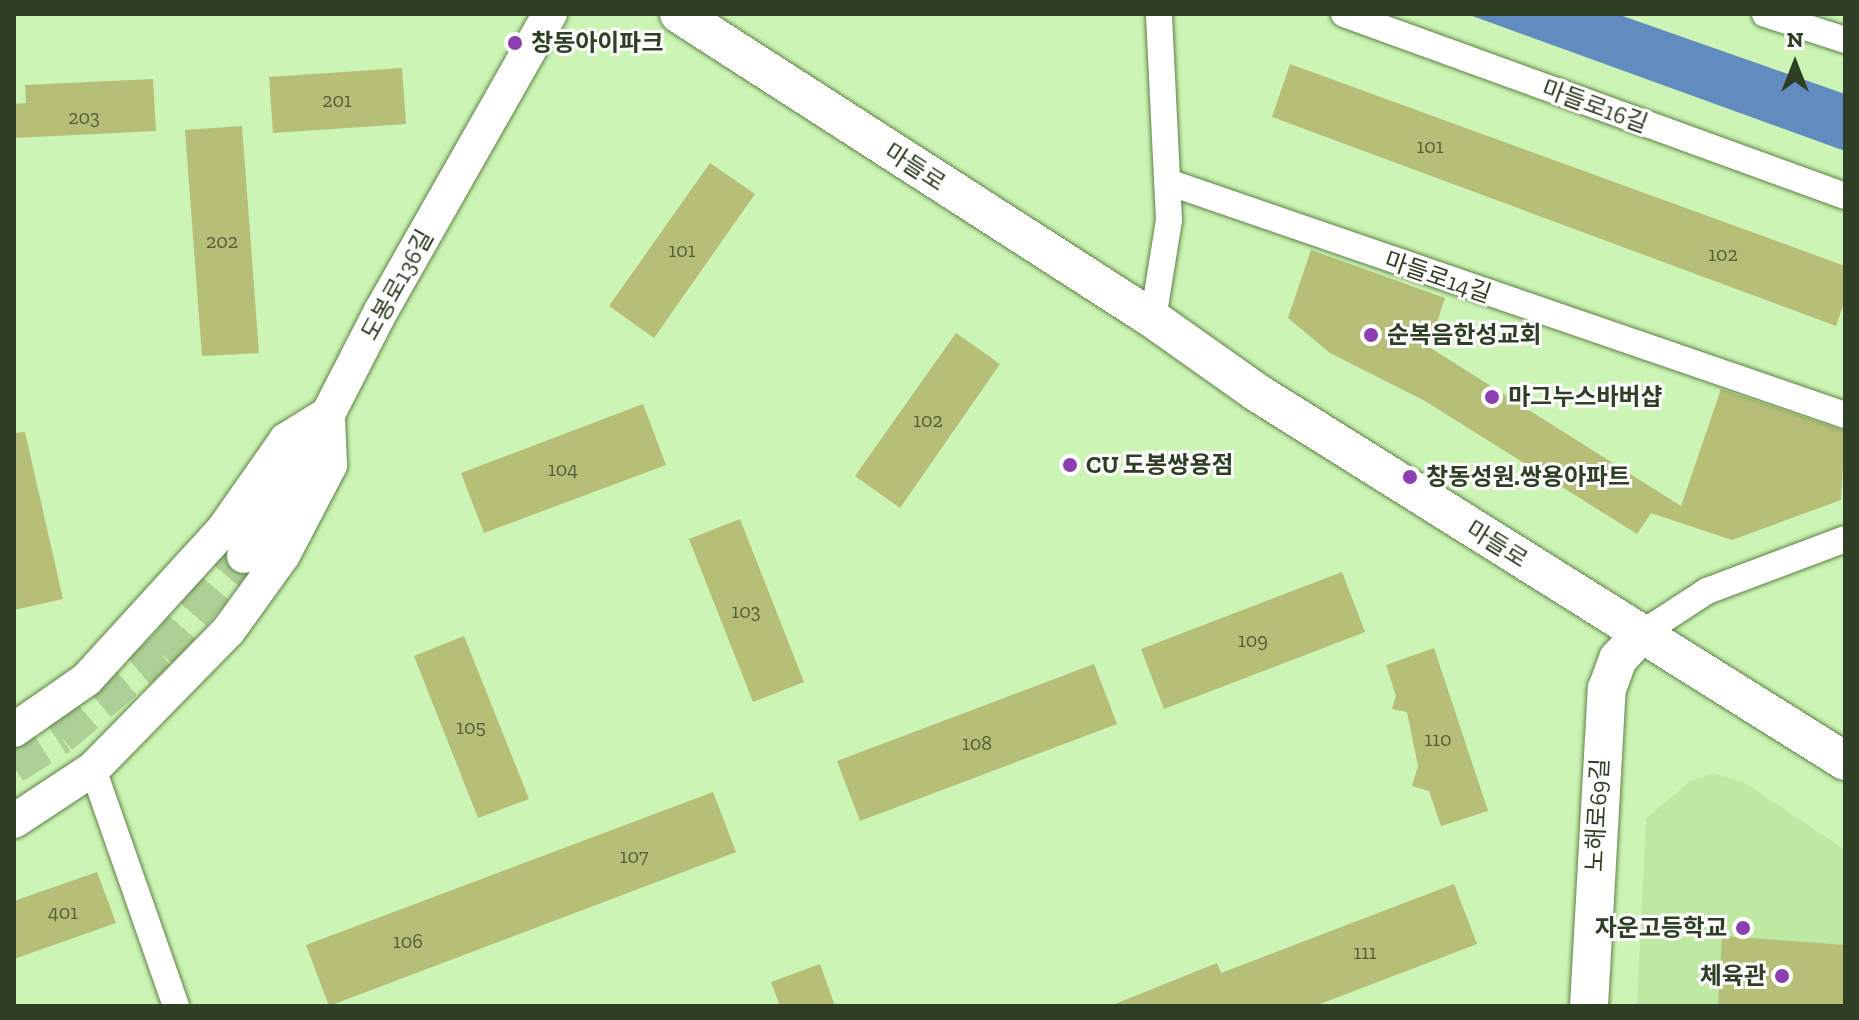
<!DOCTYPE html>
<html>
<head>
<meta charset="utf-8">
<style>
	body { margin:0 }
	#map { position:relative; width:1859px; height:1020px; overflow:hidden; background:#ccf4b4; font-family:"Zilla Slab","Noto Sans KR",serif }
	div>[style] { position:absolute }
	[style*='--x'] { left:calc(var(--x)*1px); top:calc(var(--y)*1px); width:calc(var(--w)*1px); rotate:calc(var(--a)*1deg) }
	.built>* { inset:0; background:#bde9a2 }
	.water>* { inset:0; background:#628cc0 }
	.building>* { inset:0; background:#b6be77 }
	.tertiary-tunnel>* { height:34px; margin-top:-17px; transform-origin:0; background:repeating-linear-gradient(90deg,#add097 0 34px,transparent 0 51px) }
	.roads { filter:drop-shadow(0 0 2px #5e8146) drop-shadow(0 0 2px #5e8146) }
	.minor>* { height:26px; margin:-13px; padding:0 13px; transform-origin:13px; border-radius:13px; background:#fff }
	.tertiary>* { height:34px; margin:-17px; padding:0 17px; transform-origin:17px; border-radius:17px; background:#fff }
	.secondary>* { height:38px; margin:-19px; padding:0 19px; transform-origin:19px; border-radius:19px; background:#fff }
	.dots>* { width:22px; height:22px; translate:-50% -50%; box-sizing:border-box; border:4px solid #fff; border-radius:50% }
	span { translate:-50% -50%; white-space:nowrap; text-align:center; line-height:1.15; -webkit-text-stroke:6px #fff; paint-order:stroke }
	.number-label { font-size:20px; color:#515f3a }
	.number-label span { -webkit-text-stroke-width:0 }
	.poi-label { font-size:24px; color:#2f3f25; font-weight:700 }
	.left { translate:0 -50%; text-align:left }
	.right { translate:-100% -50%; text-align:right }
	.street-label { font-size:24px; color:#2f3f25 }
	.frame { position:absolute; inset:0; border:16px solid #2f3f25; pointer-events:none }
	.north { position:absolute; left:1755px; top:24px; width:80px; height:80px; -webkit-text-stroke:6px #fff; paint-order:stroke; rotate:0deg; font-size:22px; font-weight:700; line-height:32px; text-align:center; color:#2f3f25 }
	.north::after { content:''; display:block; margin:auto; width:28px; height:36px; background:#2f3f25; clip-path:polygon(50% 0,100% 100%,50% 72%,0 100%) }
</style>
</head>
<body>
<div id="map">
	<div class="built">
		<div style="clip-path:polygon(1714px 773px,1745px 783px,1845px 850px,1845px 1006px,1637px 1006px,1646px 819px,1690px 781px)"></div>
	</div>
	<div class="water">
		<div style="clip-path:polygon(1467px 14px,1617px 14px,1845px 94px,1845px 151px)"></div>
	</div>
	<div class="building">
		<div style="clip-path:polygon(1290px 64px,1845px 266px,1845px 300px,1836px 326px,1272px 117px)"></div>
		<div style="clip-path:polygon(402px 68px,406px 124px,273px 133px,269px 77px)"></div>
		<div style="clip-path:polygon(153px 79px,156px 131px,14px 138px,14px 104px,26px 103px,25px 85px)"></div>
		<div style="clip-path:polygon(242px 126px,259px 353px,202px 356px,185px 130px)"></div>
		<div style="clip-path:polygon(710px 163px,755px 194px,654px 338px,609px 306px)"></div>
		<div style="clip-path:polygon(1311px 250px,1445px 298px,1429px 347px,1681px 506px,1721px 389px,1845px 431px,1841px 500px,1732px 540px,1651px 513px,1637px 534px,1425px 401px,1330px 353px,1288px 318px)"></div>
		<div style="clip-path:polygon(956px 333px,1000px 364px,900px 508px,855px 476px)"></div>
		<div style="clip-path:polygon(643px 404px,666px 465px,484px 533px,461px 473px)"></div>
		<div style="clip-path:polygon(25px 432px,63px 599px,14px 610px,14px 433px)"></div>
		<div style="clip-path:polygon(740px 519px,804px 682px,753px 702px,689px 539px)"></div>
		<div style="clip-path:polygon(1342px 572px,1365px 632px,1164px 709px,1141px 649px)"></div>
		<div style="clip-path:polygon(464px 636px,529px 799px,478px 818px,414px 656px)"></div>
		<div style="clip-path:polygon(1434px 648px,1488px 811px,1441px 826px,1429px 791px,1412px 786px,1418px 766px,1407px 712px,1392px 709px,1396px 696px,1386px 665px)"></div>
		<div style="clip-path:polygon(1094px 664px,1117px 724px,860px 821px,837px 761px)"></div>
		<div style="clip-path:polygon(713px 792px,736px 852px,329px 1006px,306px 945px)"></div>
		<div style="clip-path:polygon(97px 872px,116px 923px,14px 959px,14px 901px)"></div>
		<div style="clip-path:polygon(1454px 884px,1477px 944px,1315px 1006px,1110px 1006px,1217px 963px,1221px 973px)"></div>
		<div style="clip-path:polygon(1722px 936px,1845px 945px,1845px 1006px,1718px 1006px)"></div>
		<div style="clip-path:polygon(820px 964px,835px 1006px,780px 1006px,771px 982px)"></div>
	</div>
	<div class="tertiary-tunnel">
		<div style="--x:14;--y:767;--w:56;--a:-32.6"></div>
		<div style="--x:61;--y:737;--w:130;--a:-40.3"></div>
		<div style="--x:160;--y:653;--w:128;--a:-49.1"></div>
	</div>
	<div class="roads">
		<div class="minor">
			<div style="--x:1344;--y:14;--w:533;--a:19.96"></div>
			<div style="--x:1765;--y:14;--w:84;--a:18"></div>
			<div style="--x:1168;--y:182;--w:716;--a:18.99"></div>
			<div style="--x:1153;--y:319;--w:100;--a:-80.8"></div>
			<div style="--x:1169;--y:220;--w:206;--a:-92.8"></div>
			<div style="--x:1641;--y:634;--w:79;--a:-33.1"></div>
			<div style="--x:1707;--y:591;--w:147;--a:-20.6"></div>
			<div style="--x:93;--y:769;--w:251;--a:70.7"></div>
		</div>
		<div class="tertiary">
			<div style="--x:244;--y:556;--w:123;--a:-58.2"></div>
			<div style="--x:309;--y:451;--w:157;--a:-62.8"></div>
			<div style="--x:381;--y:311;--w:342;--a:-60.4"></div>
			<div style="--x:14;--y:730;--w:89;--a:-34.9"></div>
			<div style="--x:87;--y:679;--w:202;--a:-47.6"></div>
			<div style="--x:223;--y:530;--w:110;--a:-55"></div>
			<div style="--x:286;--y:440;--w:49;--a:-31.8"></div>
			<div style="--x:14;--y:821;--w:95;--a:-33.4"></div>
			<div style="--x:93;--y:769;--w:194;--a:-45.6"></div>
			<div style="--x:229;--y:630;--w:92;--a:-54.2"></div>
			<div style="--x:283;--y:555;--w:102;--a:-62.4"></div>
			<div style="--x:330;--y:465;--w:47;--a:-92.4"></div>
		</div>
		<div class="secondary">
			<div style="--x:679;--y:14;--w:564;--a:32.76"></div>
			<div style="--x:1153;--y:319;--w:126;--a:35.3"></div>
			<div style="--x:1256;--y:392;--w:695;--a:32.07"></div>
			<div style="--x:1589;--y:1006;--w:318;--a:-86.8"></div>
			<div style="--x:1607;--y:689;--w:32;--a:-70"></div>
			<div style="--x:1618;--y:659;--w:34;--a:-47"></div>
		</div>
	</div>
	<div class="dots">
		<div style="left:515px;top:43px;background:#8d3faf"></div>
		<div style="left:1371px;top:335px;background:#8d3faf"></div>
		<div style="left:1492px;top:397px;background:#8d3faf"></div>
		<div style="left:1070px;top:465px;background:#8d3faf"></div>
		<div style="left:1410px;top:477px;background:#8d3faf"></div>
		<div style="left:1743px;top:928px;background:#8d3faf"></div>
		<div style="left:1782px;top:976px;background:#8d3faf"></div>
	</div>
	<div class="number-label">
		<span style="left:337px;top:100px">201</span>
		<span style="left:84px;top:117px">203</span>
		<span style="left:1430px;top:146px">101</span>
		<span style="left:222px;top:241px">202</span>
		<span style="left:682px;top:250px">101</span>
		<span style="left:1723px;top:254px">102</span>
		<span style="left:928px;top:420px">102</span>
		<span style="left:563px;top:469px">104</span>
		<span style="left:746px;top:611px">103</span>
		<span style="left:1253px;top:640px">109</span>
		<span style="left:471px;top:727px">105</span>
		<span style="left:1438px;top:739px">110</span>
		<span style="left:977px;top:743px">108</span>
		<span style="left:634px;top:856px">107</span>
		<span style="left:63px;top:912px">401</span>
		<span style="left:408px;top:941px">106</span>
		<span style="left:1365px;top:952px">111</span>
	</div>
	<div class="poi-label">
		<span class="left" style="left:531px;top:43px">창동아이파크</span>
		<span class="left" style="left:1387px;top:335px">순복음한성교회</span>
		<span class="left" style="left:1508px;top:397px">마그누스바버샵</span>
		<span class="left" style="left:1086px;top:465px">CU 도봉쌍용점</span>
		<span class="left" style="left:1426px;top:477px">창동성원.쌍용아파트</span>
		<span class="right" style="left:1727px;top:928px">자운고등학교</span>
		<span class="right" style="left:1766px;top:976px">체육관</span>
	</div>
	<div class="street-label">
		<span style="left:1595px;top:106px;rotate:20deg">마들로16길</span>
		<span style="left:915px;top:167px;rotate:33deg">마들로</span>
		<span style="left:1438px;top:277px;rotate:19deg">마들로14길</span>
		<span style="left:397px;top:285px;rotate:-61deg">도봉로136길</span>
		<span style="left:1497px;top:544px;rotate:32deg">마들로</span>
		<span style="left:1597px;top:815px;rotate:-87deg">노해로69길</span>
	</div>
	<div class="frame"></div>
	<div class="north">N</div>
</div>
</body>
</html>
